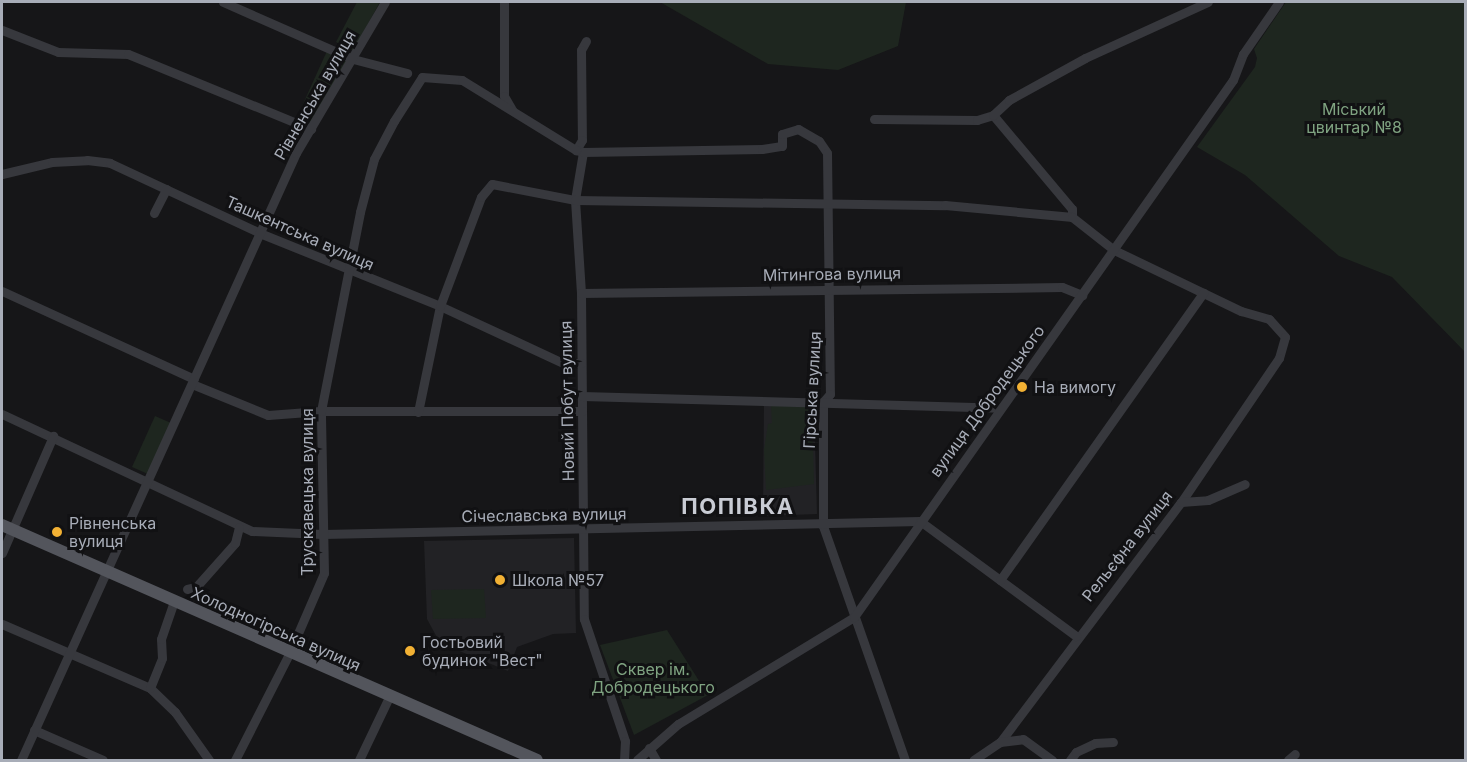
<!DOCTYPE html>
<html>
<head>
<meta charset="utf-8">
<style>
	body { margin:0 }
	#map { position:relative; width:1467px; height:762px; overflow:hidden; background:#161618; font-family:Inter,sans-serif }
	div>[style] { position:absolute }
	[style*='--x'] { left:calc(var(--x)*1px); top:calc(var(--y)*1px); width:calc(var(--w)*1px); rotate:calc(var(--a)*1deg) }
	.built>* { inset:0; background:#222225 }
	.green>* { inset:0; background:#1e261f }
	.minor>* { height:9px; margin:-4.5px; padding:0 4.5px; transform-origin:4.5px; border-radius:4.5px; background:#37383d }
	.major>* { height:12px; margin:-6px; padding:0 6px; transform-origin:6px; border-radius:6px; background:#53555c }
	.dots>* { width:16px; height:16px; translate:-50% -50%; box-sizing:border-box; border:3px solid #111113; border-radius:50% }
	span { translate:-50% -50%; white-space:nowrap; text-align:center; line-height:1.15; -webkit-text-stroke:6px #111113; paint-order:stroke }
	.street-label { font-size:16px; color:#a8adb8 }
	.park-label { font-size:16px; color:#7fa381 }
	.poi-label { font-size:16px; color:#a8adb8 }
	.left { translate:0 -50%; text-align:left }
	.district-label { font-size:22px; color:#c9ccd4; font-weight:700; letter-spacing:1.5px }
	.frame { position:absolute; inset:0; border:3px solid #a8adb8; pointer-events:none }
</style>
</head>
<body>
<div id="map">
	<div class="built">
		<div style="clip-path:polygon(764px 402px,814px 406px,817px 514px,763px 516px)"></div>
		<div style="clip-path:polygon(574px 538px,576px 633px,553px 634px,517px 647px,508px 671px,440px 643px,427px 619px,424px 541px)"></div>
	</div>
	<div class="green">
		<div style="clip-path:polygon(357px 2px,380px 2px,353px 51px,336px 42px)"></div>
		<div style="clip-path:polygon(660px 2px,906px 2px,898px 46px,838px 70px,768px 64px)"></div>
		<div style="clip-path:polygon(1286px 2px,1465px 2px,1465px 352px,1392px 277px,1339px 256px,1245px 175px,1197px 147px,1255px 67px,1257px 58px,1254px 49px)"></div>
		<div style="clip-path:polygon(327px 51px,348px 61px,310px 124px,297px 117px)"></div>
		<div style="clip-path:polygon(808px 405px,812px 408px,814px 484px,766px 490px,764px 450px,768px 424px,772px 423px,771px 406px)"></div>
		<div style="clip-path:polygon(155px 416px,171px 423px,148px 474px,132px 467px)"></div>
		<div style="clip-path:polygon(484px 589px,486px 618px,433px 619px,431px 590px)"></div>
		<div style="clip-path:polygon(667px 630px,708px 695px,634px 735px,600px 645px)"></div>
	</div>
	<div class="minor">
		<div style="--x:223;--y:2;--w:142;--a:23.7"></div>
		<div style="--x:353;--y:59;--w:56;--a:14.5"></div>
		<div style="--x:504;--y:2;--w:94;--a:90"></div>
		<div style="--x:504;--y:96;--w:16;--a:60"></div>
		<div style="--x:2;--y:30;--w:60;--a:21.4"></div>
		<div style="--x:58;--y:52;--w:70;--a:1.6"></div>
		<div style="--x:128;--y:54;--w:198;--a:22.3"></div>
		<div style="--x:586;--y:41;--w:10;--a:119"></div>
		<div style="--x:581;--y:50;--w:90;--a:89.4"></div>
		<div style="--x:582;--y:140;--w:12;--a:121"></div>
		<div style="--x:576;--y:150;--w:7;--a:16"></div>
		<div style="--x:583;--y:152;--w:49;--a:99.5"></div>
		<div style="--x:575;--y:200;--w:93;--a:86.3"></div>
		<div style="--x:581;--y:293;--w:326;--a:89.5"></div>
		<div style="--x:584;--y:619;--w:129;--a:71.4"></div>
		<div style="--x:625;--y:741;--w:19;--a:93"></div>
		<div style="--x:993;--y:115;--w:123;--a:50"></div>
		<div style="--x:1072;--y:209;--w:8;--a:90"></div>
		<div style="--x:874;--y:119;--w:103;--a:0.6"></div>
		<div style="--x:977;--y:120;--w:17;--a:-17"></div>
		<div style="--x:993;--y:115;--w:22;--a:-43"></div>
		<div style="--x:1009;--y:100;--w:87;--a:-28.9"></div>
		<div style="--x:1085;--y:58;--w:135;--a:-24.5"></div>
		<div style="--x:583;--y:152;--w:179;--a:-1"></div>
		<div style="--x:762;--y:149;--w:20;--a:-9"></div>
		<div style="--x:782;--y:146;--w:12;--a:-90"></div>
		<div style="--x:782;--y:134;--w:17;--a:-17"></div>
		<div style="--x:798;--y:129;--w:24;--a:30"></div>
		<div style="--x:819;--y:141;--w:14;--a:56"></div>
		<div style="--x:827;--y:153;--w:241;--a:89.3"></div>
		<div style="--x:830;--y:394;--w:11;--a:131"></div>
		<div style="--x:823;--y:402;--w:124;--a:90"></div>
		<div style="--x:823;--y:526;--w:248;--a:70.7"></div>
		<div style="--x:2;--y:174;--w:51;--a:-13.5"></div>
		<div style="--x:52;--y:162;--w:35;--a:-3"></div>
		<div style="--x:87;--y:160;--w:23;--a:7"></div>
		<div style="--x:110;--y:163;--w:168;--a:25"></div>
		<div style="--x:262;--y:234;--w:192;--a:22"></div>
		<div style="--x:440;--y:306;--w:136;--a:24.9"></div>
		<div style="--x:563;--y:363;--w:18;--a:0"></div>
		<div style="--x:154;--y:213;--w:27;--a:-63"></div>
		<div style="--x:2;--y:291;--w:211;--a:24.6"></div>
		<div style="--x:581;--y:293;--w:481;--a:-0.7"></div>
		<div style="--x:1062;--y:287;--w:22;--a:22"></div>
		<div style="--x:192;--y:384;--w:82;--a:22.2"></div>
		<div style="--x:268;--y:415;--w:53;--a:-4.3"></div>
		<div style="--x:321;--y:411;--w:261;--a:0"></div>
		<div style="--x:582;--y:396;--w:418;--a:1.6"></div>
		<div style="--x:418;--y:412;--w:108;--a:-78.3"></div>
		<div style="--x:440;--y:306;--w:116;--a:-69.4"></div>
		<div style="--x:481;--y:197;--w:17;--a:-50"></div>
		<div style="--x:492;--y:184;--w:85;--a:10.9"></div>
		<div style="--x:575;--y:200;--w:370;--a:0.8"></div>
		<div style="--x:945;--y:205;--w:128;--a:5.4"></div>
		<div style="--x:1072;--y:217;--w:53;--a:38.2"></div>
		<div style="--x:1114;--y:250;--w:141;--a:25.7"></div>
		<div style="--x:1241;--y:311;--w:29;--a:16"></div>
		<div style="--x:1269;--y:319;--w:24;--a:48"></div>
		<div style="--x:1285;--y:337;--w:22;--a:106"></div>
		<div style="--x:1279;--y:358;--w:174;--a:124.2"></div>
		<div style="--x:1181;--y:502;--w:301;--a:127"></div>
		<div style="--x:1000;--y:742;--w:32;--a:146"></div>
		<div style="--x:2;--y:414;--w:276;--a:25.1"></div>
		<div style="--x:252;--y:531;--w:71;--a:2.4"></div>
		<div style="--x:323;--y:534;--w:597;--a:-1.25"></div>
		<div style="--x:920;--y:521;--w:194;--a:36.4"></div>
		<div style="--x:1181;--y:502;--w:27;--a:-4"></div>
		<div style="--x:1208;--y:500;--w:40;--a:-23.4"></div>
		<div style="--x:2;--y:553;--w:128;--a:-66.4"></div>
		<div style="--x:1000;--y:580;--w:352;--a:-54.7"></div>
		<div style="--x:187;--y:589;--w:9;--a:-13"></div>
		<div style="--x:196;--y:587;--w:59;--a:-48.4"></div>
		<div style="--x:235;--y:543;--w:16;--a:-76"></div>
		<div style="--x:2;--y:624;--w:161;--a:23.4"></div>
		<div style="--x:150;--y:688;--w:35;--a:44"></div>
		<div style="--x:175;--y:712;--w:59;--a:54.7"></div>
		<div style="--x:150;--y:688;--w:32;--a:-68"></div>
		<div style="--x:162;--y:658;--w:19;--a:-93"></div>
		<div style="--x:161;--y:639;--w:39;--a:-71"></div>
		<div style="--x:34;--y:730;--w:75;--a:23.5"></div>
		<div style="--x:1000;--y:742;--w:23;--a:-7"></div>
		<div style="--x:1023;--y:739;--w:36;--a:36"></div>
		<div style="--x:649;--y:748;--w:14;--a:60"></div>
		<div style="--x:21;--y:760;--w:666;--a:-65.63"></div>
		<div style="--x:296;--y:153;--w:175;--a:-59.5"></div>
		<div style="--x:235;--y:760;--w:119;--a:-63"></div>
		<div style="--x:289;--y:654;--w:88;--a:-66.6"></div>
		<div style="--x:324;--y:573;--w:162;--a:-91.1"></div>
		<div style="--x:321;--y:411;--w:203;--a:-78.9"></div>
		<div style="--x:360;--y:212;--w:55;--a:-75.2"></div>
		<div style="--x:374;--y:159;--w:43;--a:-62.2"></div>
		<div style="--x:394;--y:121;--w:52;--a:-57.5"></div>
		<div style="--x:422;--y:77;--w:40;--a:4.3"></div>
		<div style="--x:462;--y:80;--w:134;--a:31.6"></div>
		<div style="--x:359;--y:760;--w:70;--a:-64.5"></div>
		<div style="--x:637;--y:760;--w:55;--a:-41.3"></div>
		<div style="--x:678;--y:724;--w:206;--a:-31.3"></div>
		<div style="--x:854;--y:617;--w:657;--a:-54.79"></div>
		<div style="--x:1233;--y:80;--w:28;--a:-69"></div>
		<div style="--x:1243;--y:54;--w:63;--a:-55.3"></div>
		<div style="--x:1070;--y:760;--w:10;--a:-53"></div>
		<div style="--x:1076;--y:752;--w:21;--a:-25"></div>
		<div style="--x:1095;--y:743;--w:18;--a:-3"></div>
		<div style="--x:1288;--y:760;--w:9;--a:-41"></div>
	</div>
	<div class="major">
		<div style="--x:2;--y:525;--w:584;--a:23.71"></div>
	</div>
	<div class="dots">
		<div style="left:1022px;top:387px;background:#f2b134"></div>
		<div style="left:57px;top:532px;background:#f2b134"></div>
		<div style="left:500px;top:580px;background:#f2b134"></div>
		<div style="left:410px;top:651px;background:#f2b134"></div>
	</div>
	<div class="street-label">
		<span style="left:315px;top:95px;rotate:-60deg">Рівненська вулиця</span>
		<span style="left:300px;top:233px;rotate:24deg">Ташкентська вулиця</span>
		<span style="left:832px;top:274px;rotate:-1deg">Мітингова вулиця</span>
		<span style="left:812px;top:390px;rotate:-87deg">Гірська вулиця</span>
		<span style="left:567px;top:401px;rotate:-91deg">Новий Побут вулиця</span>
		<span style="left:987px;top:401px;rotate:-54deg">вулиця Добродецького</span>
		<span style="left:307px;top:492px;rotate:-90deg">Трускавецька вулиця</span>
		<span style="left:544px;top:515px;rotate:-1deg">Січеславська вулиця</span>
		<span style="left:1127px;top:546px;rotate:-52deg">Рельєфна вулиця</span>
		<span style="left:276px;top:629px;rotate:24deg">Холодногірська вулиця</span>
	</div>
	<div class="park-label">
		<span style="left:1354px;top:118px">Міський<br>цвинтар №8</span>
		<span style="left:653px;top:678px">Сквер ім.<br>Добродецького</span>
	</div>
	<div class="poi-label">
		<span class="left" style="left:1034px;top:387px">На вимогу</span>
		<span class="left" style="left:69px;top:532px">Рівненська<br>вулиця</span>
		<span class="left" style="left:512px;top:580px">Школа №57</span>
		<span class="left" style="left:422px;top:651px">Гостьовий<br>будинок "Вест"</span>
	</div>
	<div class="district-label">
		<span style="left:738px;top:507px">ПОПІВКА</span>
	</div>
	<div class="frame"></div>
</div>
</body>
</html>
